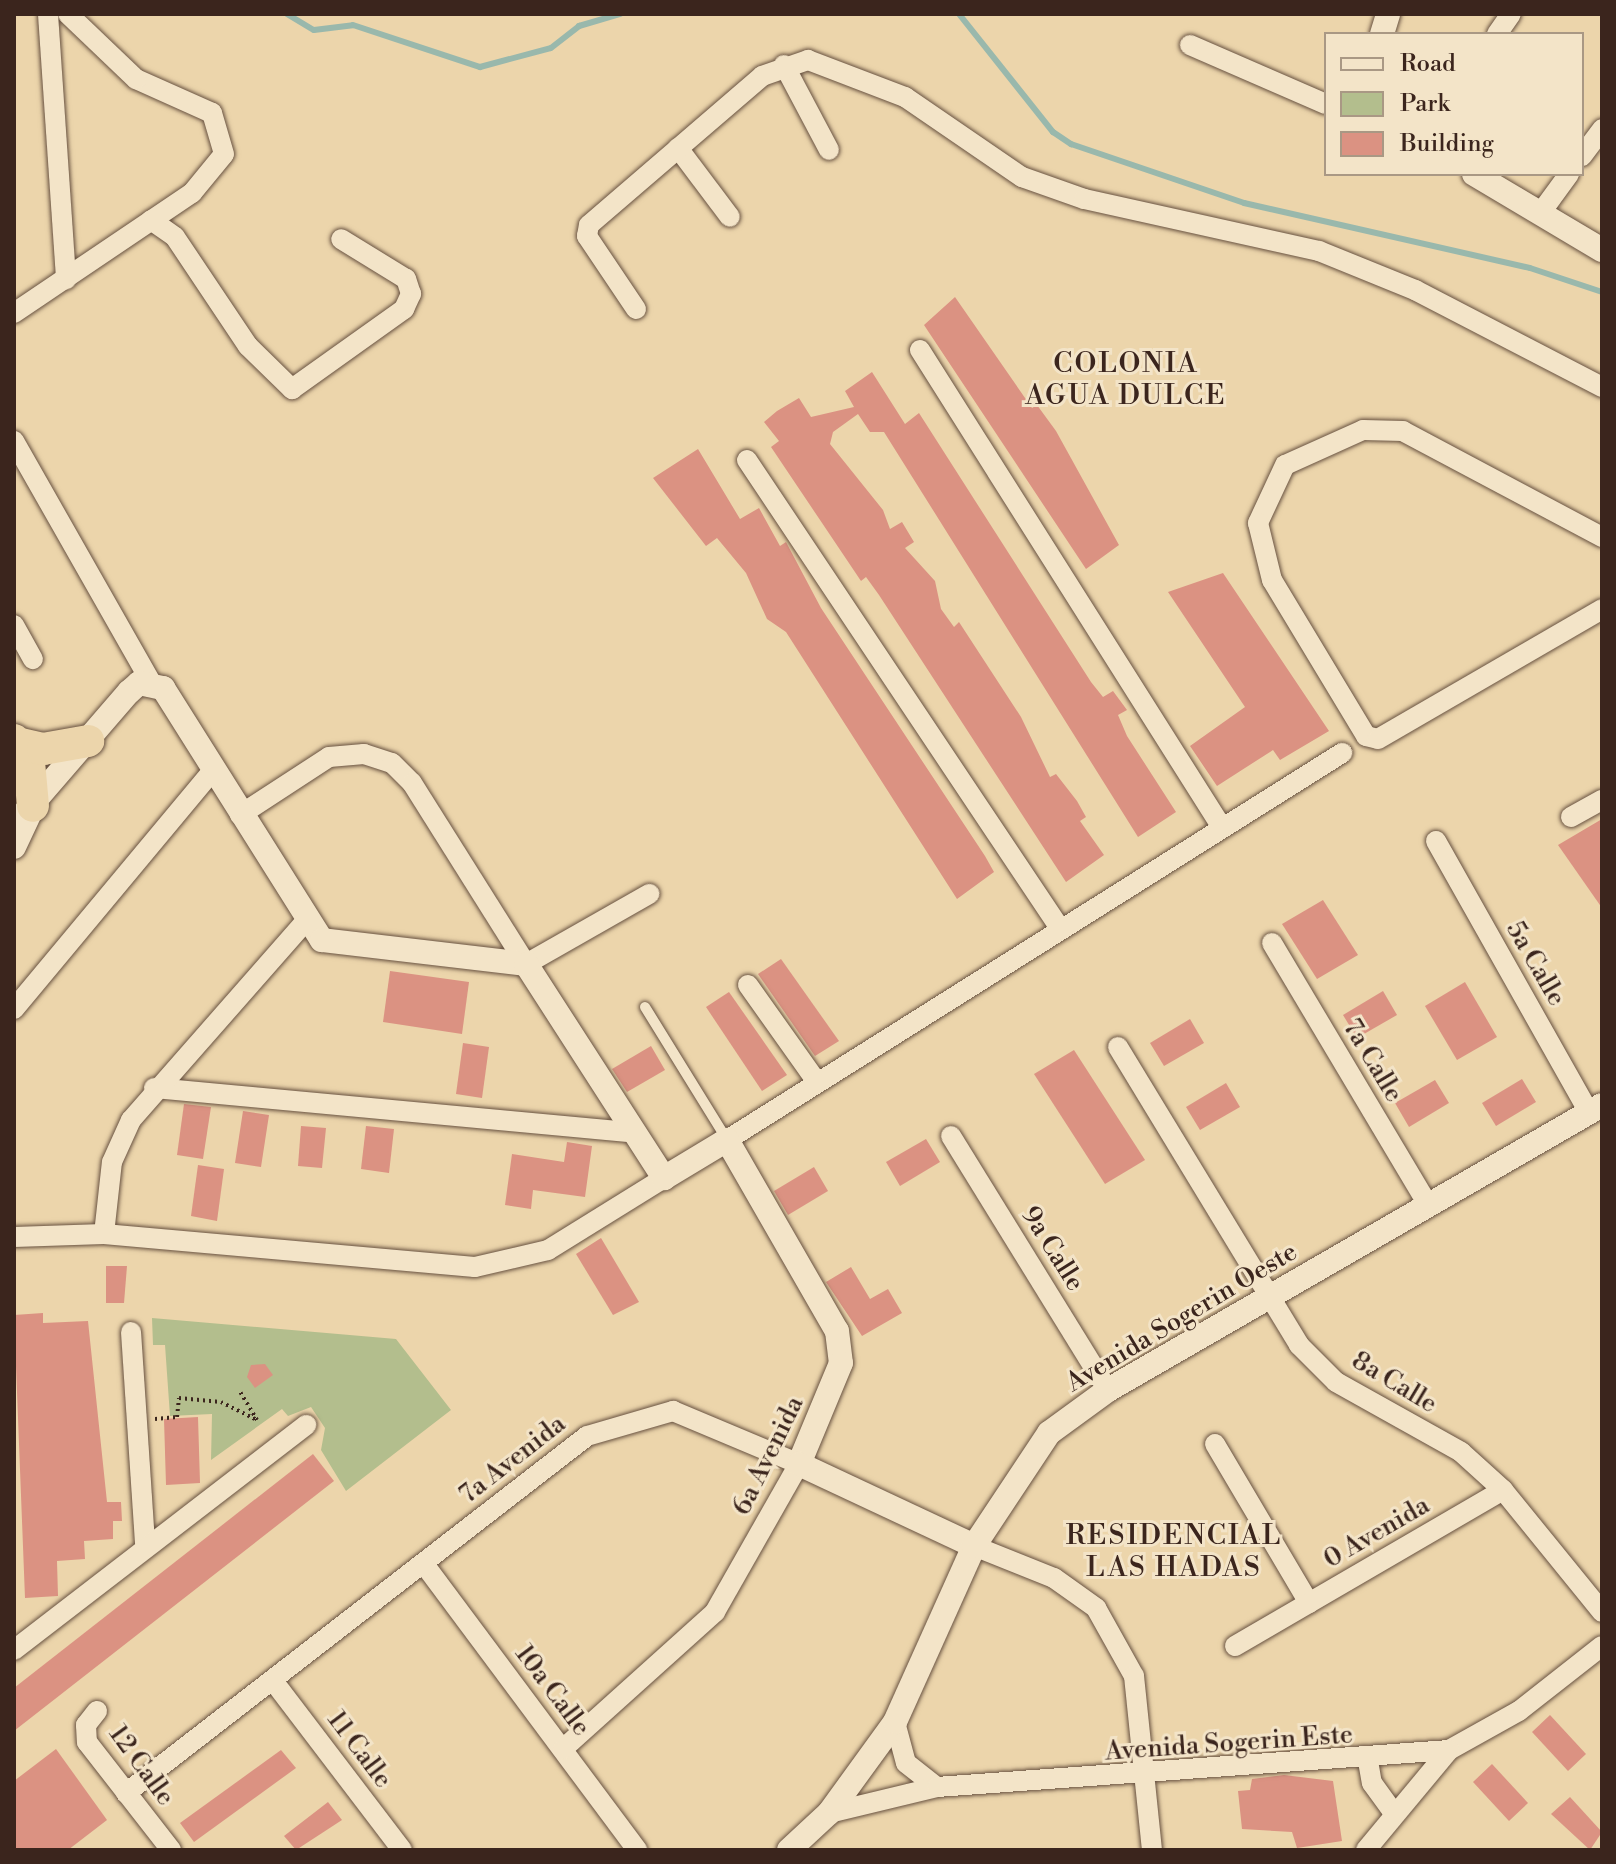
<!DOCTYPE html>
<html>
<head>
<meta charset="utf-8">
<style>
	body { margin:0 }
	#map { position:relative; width:1616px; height:1864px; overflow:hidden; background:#ecd5ab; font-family:"Libre Bodoni",serif }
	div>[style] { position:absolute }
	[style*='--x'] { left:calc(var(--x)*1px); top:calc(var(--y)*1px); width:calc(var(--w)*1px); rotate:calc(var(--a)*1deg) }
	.green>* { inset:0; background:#b3be8d }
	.stream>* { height:6px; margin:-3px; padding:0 3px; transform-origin:3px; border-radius:3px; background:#99b8ac }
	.building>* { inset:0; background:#db9282 }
	.path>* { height:4px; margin-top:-2px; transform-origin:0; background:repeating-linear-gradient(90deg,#3b251d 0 2px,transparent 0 6px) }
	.roads { filter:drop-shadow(0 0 2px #675140) drop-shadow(0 0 2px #675140) }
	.service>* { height:10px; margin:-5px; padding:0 5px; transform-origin:5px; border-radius:5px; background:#f3e4c8 }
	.minor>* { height:20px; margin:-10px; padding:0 10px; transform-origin:10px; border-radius:10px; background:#f3e4c8 }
	.tertiary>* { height:24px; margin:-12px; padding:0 12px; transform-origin:12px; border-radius:12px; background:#f3e4c8 }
	.trunk>* { height:32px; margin:-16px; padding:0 16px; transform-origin:16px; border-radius:16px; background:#ecd5ab }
	span { translate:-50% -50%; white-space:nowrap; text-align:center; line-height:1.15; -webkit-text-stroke:6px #f3e4c8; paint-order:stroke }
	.street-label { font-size:26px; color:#3b251d }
	.neighbourhood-label { font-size:28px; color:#3b251d; letter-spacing:2px }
	.frame { position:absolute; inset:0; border:16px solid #3b251d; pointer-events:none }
	.legend { position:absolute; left:1324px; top:32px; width:260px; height:144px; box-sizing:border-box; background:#f3e4c8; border:2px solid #a99884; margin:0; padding:10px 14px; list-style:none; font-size:24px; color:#3b251d }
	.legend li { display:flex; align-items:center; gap:16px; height:40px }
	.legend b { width:40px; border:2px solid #a99884 }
</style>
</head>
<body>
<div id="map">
	<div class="green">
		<div style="clip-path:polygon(152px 1318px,396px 1339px,451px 1410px,346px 1491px,321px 1450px,325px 1428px,311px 1407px,288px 1416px,282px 1409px,211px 1460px,212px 1414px,170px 1416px,165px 1345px,153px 1345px)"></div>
	</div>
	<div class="stream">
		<div style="--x:287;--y:14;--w:31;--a:31"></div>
		<div style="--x:314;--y:30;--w:39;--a:-7"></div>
		<div style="--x:353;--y:25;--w:134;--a:18.3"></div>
		<div style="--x:480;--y:67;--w:73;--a:-15"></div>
		<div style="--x:551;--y:48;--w:36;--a:-38"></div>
		<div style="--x:579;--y:26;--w:43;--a:-16.3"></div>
		<div style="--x:959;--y:14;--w:151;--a:51.5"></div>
		<div style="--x:1053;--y:132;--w:22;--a:34"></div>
		<div style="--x:1071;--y:144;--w:183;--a:18.8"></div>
		<div style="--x:1244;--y:203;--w:293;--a:12.8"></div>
		<div style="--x:1530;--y:268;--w:76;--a:18.4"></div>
	</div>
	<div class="building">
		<div style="clip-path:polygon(955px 297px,1032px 408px,1037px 405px,1056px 431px,1119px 545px,1086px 569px,924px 325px)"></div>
		<div style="clip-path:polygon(872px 372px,905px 424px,919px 413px,1091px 682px,1103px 697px,1113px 691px,1127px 710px,1118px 715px,1127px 736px,1176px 812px,1138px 837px,884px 432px,870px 432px,858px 414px,833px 432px,830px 444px,883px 510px,890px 529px,902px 522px,914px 542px,905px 548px,935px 581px,941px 609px,954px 627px,959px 622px,1021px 717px,1050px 777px,1056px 774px,1077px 801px,1086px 817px,1080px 821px,1104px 855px,1066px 882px,879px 595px,866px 577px,861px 581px,771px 447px,779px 441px,764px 422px,777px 411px,799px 398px,811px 417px,854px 407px,845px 391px)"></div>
		<div style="clip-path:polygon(698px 449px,740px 519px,759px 508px,780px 546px,786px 542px,821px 608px,985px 856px,994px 872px,957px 899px,786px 632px,767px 619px,746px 573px,717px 538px,706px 546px,653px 478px)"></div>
		<div style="clip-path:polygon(1223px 573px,1329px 731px,1280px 760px,1273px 750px,1217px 786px,1190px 746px,1245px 707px,1168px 592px)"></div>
		<div style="clip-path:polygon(1602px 819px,1602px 908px,1558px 845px)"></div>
		<div style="clip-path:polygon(1323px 900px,1358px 955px,1317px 979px,1282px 924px)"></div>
		<div style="clip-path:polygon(781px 959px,839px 1041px,815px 1056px,758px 974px)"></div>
		<div style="clip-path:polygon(390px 971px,469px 982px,462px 1034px,383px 1022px)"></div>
		<div style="clip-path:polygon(1465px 982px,1497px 1037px,1457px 1060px,1425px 1006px)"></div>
		<div style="clip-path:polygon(1383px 991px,1397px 1015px,1357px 1038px,1343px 1015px)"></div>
		<div style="clip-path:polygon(729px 992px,787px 1075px,762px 1091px,706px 1007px)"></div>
		<div style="clip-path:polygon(1190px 1019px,1204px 1043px,1164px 1066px,1150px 1043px)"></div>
		<div style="clip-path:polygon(463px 1043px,489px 1047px,482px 1098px,456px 1094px)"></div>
		<div style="clip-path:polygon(651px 1046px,665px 1070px,627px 1092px,612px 1069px)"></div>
		<div style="clip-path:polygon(1074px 1050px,1145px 1160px,1105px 1184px,1034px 1074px)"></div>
		<div style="clip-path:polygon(1522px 1079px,1536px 1102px,1496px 1126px,1482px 1103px)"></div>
		<div style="clip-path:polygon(1435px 1080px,1449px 1103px,1409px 1127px,1395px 1103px)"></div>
		<div style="clip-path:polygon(1226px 1083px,1240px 1107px,1200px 1130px,1186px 1107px)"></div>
		<div style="clip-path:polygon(184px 1104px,211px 1107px,203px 1159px,177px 1155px)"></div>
		<div style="clip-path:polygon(243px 1111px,269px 1115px,261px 1167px,235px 1163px)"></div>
		<div style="clip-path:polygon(301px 1126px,326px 1128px,322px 1168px,298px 1166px)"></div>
		<div style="clip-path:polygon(366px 1126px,394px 1129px,389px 1173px,361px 1169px)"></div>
		<div style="clip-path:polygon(926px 1139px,940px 1162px,900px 1186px,886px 1162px)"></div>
		<div style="clip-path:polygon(567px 1142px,592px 1146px,585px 1197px,533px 1190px,531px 1209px,505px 1205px,512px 1154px,564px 1162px)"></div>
		<div style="clip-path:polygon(198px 1165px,224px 1169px,217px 1221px,191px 1216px)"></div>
		<div style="clip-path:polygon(814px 1167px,828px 1191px,788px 1215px,774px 1191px)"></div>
		<div style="clip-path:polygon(601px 1238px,639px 1302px,613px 1315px,576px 1254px)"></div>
		<div style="clip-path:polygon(106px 1266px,127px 1266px,124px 1303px,106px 1303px)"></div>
		<div style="clip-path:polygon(851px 1267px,870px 1299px,888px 1289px,902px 1313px,862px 1336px,826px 1282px)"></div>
		<div style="clip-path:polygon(43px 1313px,43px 1323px,88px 1321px,107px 1502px,121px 1502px,122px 1521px,113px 1521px,113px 1539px,84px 1541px,85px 1559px,57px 1561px,58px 1596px,25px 1598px,14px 1315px)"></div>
		<div style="clip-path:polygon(265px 1364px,273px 1375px,255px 1388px,247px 1377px,251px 1365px)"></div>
		<div style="clip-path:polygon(198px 1417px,200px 1483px,166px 1485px,164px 1419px)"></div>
		<div style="clip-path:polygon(313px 1454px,334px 1481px,14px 1731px,14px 1688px)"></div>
		<div style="clip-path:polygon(1550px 1715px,1586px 1754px,1568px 1771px,1532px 1732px)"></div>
		<div style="clip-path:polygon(56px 1749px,107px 1820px,68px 1850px,14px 1850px,14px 1781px)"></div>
		<div style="clip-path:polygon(281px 1750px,296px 1768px,194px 1842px,180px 1823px)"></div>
		<div style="clip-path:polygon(1492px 1764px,1528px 1803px,1509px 1821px,1473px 1782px)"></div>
		<div style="clip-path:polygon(1284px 1775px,1333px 1781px,1342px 1841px,1297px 1848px,1292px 1832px,1242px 1829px,1238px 1791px,1250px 1790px,1252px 1779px)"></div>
		<div style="clip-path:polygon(1570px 1797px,1602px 1832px,1590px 1850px,1551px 1814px)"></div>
		<div style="clip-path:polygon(328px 1802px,342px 1820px,296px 1850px,284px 1836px)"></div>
	</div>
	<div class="path">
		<div style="--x:155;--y:1419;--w:22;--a:-5"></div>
		<div style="--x:177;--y:1417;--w:19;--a:-84"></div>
		<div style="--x:179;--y:1398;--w:42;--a:5.4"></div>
		<div style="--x:221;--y:1402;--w:40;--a:26.6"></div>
		<div style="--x:257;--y:1420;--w:35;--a:-121"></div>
	</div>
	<div class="roads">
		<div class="service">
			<div style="--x:645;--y:1007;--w:156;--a:58.3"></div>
		</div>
		<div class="minor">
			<div style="--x:48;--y:14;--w:266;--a:86.1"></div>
			<div style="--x:1497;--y:34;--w:24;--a:-55"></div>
			<div style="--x:1190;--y:45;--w:148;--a:23.5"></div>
			<div style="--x:784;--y:65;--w:96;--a:62.1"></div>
			<div style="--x:678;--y:148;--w:86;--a:53"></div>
			<div style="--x:1582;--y:156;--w:34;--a:-53"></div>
			<div style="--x:1542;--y:211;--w:46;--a:-53.9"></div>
			<div style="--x:151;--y:220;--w:29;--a:35"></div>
			<div style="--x:175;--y:237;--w:131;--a:56.2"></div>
			<div style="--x:248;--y:346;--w:62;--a:44.3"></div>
			<div style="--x:292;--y:389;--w:138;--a:-35.5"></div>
			<div style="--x:404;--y:309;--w:17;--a:-65"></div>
			<div style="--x:411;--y:294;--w:16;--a:-108"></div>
			<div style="--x:406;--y:279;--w:76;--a:-148.4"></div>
			<div style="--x:636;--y:309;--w:88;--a:-123.9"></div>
			<div style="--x:587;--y:236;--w:11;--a:-80"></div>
			<div style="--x:589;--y:225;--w:228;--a:-40.7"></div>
			<div style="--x:762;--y:76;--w:49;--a:-19.2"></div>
			<div style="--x:808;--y:60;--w:104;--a:20.9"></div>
			<div style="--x:905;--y:97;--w:142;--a:34.4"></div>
			<div style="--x:1022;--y:177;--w:66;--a:19.5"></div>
			<div style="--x:1084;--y:199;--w:241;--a:12.5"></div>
			<div style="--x:1319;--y:251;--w:104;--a:22.1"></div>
			<div style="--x:1415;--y:290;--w:211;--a:27.4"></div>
			<div style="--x:14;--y:313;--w:215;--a:-34"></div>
			<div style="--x:192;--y:193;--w:50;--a:-50.6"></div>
			<div style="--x:224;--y:154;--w:43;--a:-106.3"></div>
			<div style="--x:212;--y:113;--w:83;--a:-155.9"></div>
			<div style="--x:136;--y:79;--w:94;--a:-136.3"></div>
			<div style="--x:920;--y:350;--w:563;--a:57.69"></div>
			<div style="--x:14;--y:441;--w:277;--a:60.4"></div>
			<div style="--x:747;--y:460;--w:562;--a:56.25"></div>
			<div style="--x:1602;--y:537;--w:225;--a:-152"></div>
			<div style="--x:1403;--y:431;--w:40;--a:-178.6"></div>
			<div style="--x:1363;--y:430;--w:85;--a:155.8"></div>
			<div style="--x:1285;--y:465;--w:64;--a:115"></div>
			<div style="--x:1258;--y:523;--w:59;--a:76.2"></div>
			<div style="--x:1272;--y:580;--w:182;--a:58.9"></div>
			<div style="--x:1366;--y:736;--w:12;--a:14"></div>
			<div style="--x:1378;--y:739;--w:259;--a:-30.1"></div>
			<div style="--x:14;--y:625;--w:39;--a:61"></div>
			<div style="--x:240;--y:815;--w:106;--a:-33.1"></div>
			<div style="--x:329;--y:757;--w:35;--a:-5"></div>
			<div style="--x:364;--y:754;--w:29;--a:18"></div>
			<div style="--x:392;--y:763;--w:28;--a:45"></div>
			<div style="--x:412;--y:783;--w:214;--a:57.8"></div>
			<div style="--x:526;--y:964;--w:142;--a:-29.6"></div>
			<div style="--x:1571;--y:817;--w:35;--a:-29"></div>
			<div style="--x:1436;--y:841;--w:311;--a:60.6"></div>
			<div style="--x:1272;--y:943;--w:305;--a:59.2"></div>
			<div style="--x:748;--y:985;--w:119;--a:54.6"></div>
			<div style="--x:14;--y:1009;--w:311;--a:-50.2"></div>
			<div style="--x:1118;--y:1047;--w:349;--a:58.7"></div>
			<div style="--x:1299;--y:1345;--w:52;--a:45"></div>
			<div style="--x:1336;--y:1382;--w:143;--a:29.2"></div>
			<div style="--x:1461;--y:1452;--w:57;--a:42.1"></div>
			<div style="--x:1503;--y:1490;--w:157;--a:50.9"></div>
			<div style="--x:154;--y:1088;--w:477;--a:5.3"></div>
			<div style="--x:951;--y:1136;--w:299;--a:58.3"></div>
			<div style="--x:727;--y:1140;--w:727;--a:-32.18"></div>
			<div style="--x:104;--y:1234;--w:72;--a:-83.7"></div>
			<div style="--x:112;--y:1162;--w:46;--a:-65.7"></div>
			<div style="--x:131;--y:1120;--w:264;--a:-48.7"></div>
			<div style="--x:14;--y:1237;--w:90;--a:-1.9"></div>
			<div style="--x:104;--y:1234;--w:372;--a:5.1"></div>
			<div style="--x:475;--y:1267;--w:75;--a:-13.1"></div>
			<div style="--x:548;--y:1250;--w:137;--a:-31.8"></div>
			<div style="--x:131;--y:1332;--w:213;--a:86.2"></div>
			<div style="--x:1215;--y:1444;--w:185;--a:59.4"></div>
			<div style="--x:974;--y:1546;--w:86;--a:21.8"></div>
			<div style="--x:1054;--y:1578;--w:52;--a:35.5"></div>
			<div style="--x:1096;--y:1608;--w:78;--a:60.8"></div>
			<div style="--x:1134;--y:1676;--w:175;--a:84.1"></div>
			<div style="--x:424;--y:1564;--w:357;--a:53.3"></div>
			<div style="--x:1235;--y:1646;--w:310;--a:-30.2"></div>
			<div style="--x:14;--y:1650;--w:369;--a:-37.6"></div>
			<div style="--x:274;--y:1682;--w:211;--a:52.7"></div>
			<div style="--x:97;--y:1711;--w:18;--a:128"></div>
			<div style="--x:86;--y:1725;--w:17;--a:87"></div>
			<div style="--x:87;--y:1742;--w:137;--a:52.1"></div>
			<div style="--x:895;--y:1722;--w:42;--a:75"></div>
			<div style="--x:906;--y:1763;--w:39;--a:38"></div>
			<div style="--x:1368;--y:1761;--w:22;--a:80"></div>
			<div style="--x:1372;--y:1783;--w:36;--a:54"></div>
			<div style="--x:126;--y:1793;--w:583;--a:-37.75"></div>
			<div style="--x:587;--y:1436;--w:90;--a:-16.2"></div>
			<div style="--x:673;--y:1411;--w:137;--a:22.8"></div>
			<div style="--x:799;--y:1464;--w:170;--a:119.6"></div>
			<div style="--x:715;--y:1612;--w:205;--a:138"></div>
			<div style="--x:829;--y:1813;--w:111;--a:-13.5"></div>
			<div style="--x:937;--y:1787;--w:513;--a:-4.13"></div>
			<div style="--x:1449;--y:1750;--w:80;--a:-29.1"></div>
			<div style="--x:1519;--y:1711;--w:105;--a:-38.1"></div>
			<div style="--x:1366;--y:1850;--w:130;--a:-50.3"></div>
		</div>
		<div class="tertiary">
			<div style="--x:1382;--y:34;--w:21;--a:-73"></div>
			<div style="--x:1474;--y:174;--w:149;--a:30.7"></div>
			<div style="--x:14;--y:825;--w:176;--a:-49.2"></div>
			<div style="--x:129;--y:692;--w:13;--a:-42"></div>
			<div style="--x:139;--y:683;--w:25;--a:12"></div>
			<div style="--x:163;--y:688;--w:298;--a:57.8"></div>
			<div style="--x:322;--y:940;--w:205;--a:6.7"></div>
			<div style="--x:526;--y:964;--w:255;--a:57.2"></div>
			<div style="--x:664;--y:1178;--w:74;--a:-31.1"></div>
			<div style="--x:727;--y:1140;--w:220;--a:60.1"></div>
			<div style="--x:837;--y:1331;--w:32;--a:83"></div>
			<div style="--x:841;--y:1363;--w:109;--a:112.6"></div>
			<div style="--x:799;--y:1464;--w:193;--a:25.1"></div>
			<div style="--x:14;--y:847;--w:38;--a:-65"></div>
			<div style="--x:789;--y:1850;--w:54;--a:-42.8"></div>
			<div style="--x:829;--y:1813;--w:112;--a:-54"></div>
			<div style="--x:895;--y:1722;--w:193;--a:-65.8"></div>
			<div style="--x:974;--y:1546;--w:136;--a:-56.4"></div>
			<div style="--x:1049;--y:1433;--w:73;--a:-36.1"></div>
			<div style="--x:1108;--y:1390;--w:570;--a:-29.98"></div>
		</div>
		<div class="trunk">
			<div style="--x:14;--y:740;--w:27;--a:56"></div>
			<div style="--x:29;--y:762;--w:44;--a:84.8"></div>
			<div style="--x:17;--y:743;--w:27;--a:13"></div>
			<div style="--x:43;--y:749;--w:46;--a:-10.1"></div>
		</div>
	</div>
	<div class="street-label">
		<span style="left:1535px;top:964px;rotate:60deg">5a Calle</span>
		<span style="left:1372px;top:1061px;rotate:59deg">7a Calle</span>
		<span style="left:1052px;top:1249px;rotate:58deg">9a Calle</span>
		<span style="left:1182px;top:1318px;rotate:-31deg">Avenida Sogerin Oeste</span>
		<span style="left:1394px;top:1383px;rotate:31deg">8a Calle</span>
		<span style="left:769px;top:1456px;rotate:-64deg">6a Avenida</span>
		<span style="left:513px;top:1460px;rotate:-38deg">7a Avenida</span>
		<span style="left:1377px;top:1533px;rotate:-30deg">0 Avenida</span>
		<span style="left:552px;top:1691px;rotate:53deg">10a Calle</span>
		<span style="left:1229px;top:1744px;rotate:-4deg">Avenida Sogerin Este</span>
		<span style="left:359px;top:1750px;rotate:53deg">11 Calle</span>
		<span style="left:141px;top:1766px;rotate:54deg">12 Calle</span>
	</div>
	<div class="neighbourhood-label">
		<span style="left:1126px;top:380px">COLONIA<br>AGUA DULCE</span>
		<span style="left:1174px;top:1552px">RESIDENCIAL<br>LAS HADAS</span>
	</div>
	<div class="frame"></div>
	<ul class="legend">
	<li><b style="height:10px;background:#f3e4c8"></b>Road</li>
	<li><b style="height:22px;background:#b3be8d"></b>Park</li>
	<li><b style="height:22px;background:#db9282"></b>Building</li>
	</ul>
</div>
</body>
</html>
